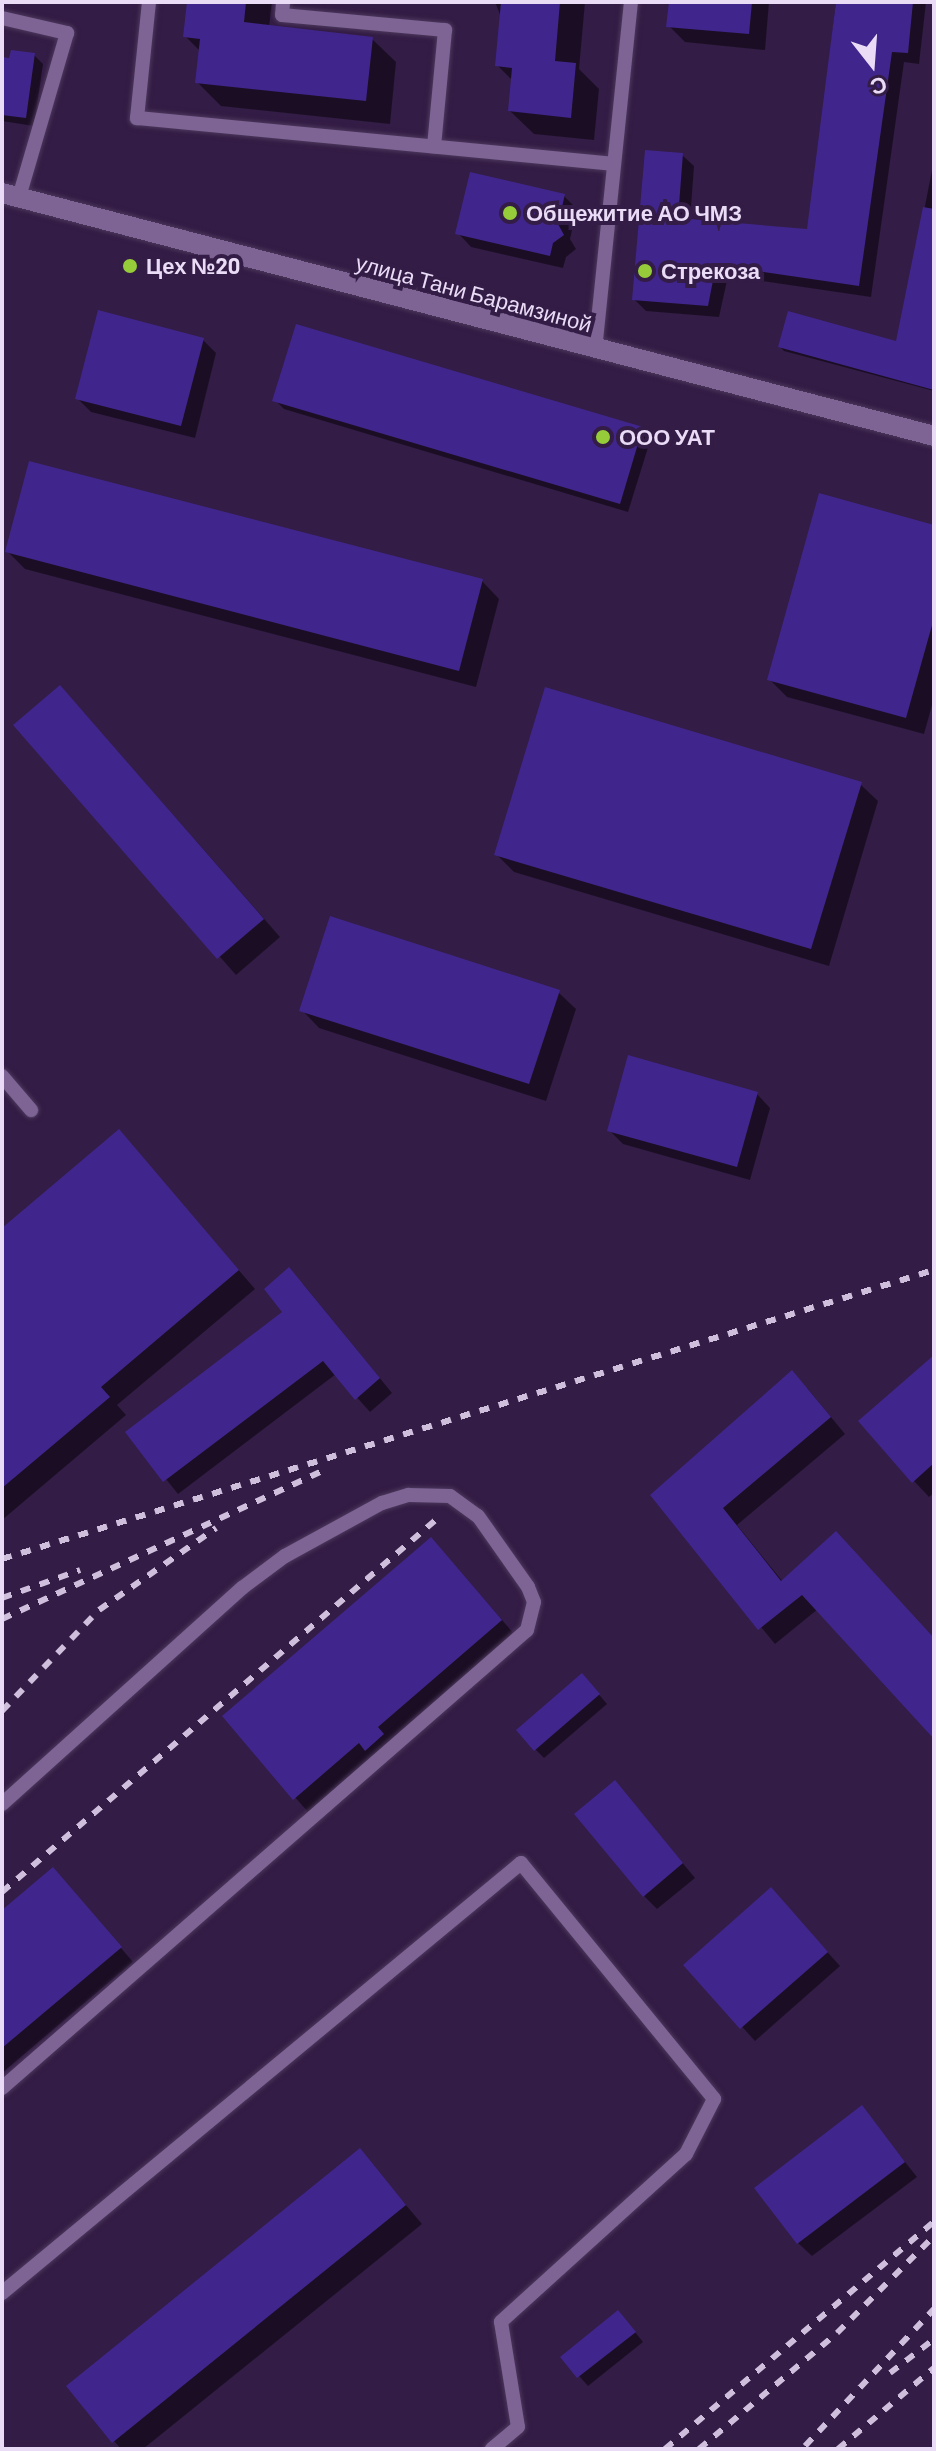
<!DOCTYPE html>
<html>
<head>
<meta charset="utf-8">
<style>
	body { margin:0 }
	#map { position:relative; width:936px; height:2451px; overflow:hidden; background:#331c45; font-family:Barlow,sans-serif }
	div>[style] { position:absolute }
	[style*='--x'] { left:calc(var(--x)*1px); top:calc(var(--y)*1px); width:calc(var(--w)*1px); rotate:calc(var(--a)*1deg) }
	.shadow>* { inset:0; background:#0007 }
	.building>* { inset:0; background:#40268c }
	.roads { filter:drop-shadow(0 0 2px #4d385c) drop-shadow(0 0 2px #4d385c) }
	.service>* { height:14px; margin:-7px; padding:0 7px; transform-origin:7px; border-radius:7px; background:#7d6494 }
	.tertiary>* { height:20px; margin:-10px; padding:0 10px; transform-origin:10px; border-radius:10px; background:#7d6494 }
	.rail>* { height:6px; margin-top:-3px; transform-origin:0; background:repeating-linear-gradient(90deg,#cfbfdc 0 10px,transparent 0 20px) }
	.dots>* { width:22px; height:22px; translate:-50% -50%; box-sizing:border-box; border:4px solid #331c45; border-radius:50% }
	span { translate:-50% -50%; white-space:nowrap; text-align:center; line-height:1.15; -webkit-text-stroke:8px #331c45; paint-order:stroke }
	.poi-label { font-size:22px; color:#eadcf7; font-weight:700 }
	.left { translate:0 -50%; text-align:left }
	.street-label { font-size:22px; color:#eadcf7 }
	.frame { position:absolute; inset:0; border:4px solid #eadcf7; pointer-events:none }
	.north { position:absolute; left:832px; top:24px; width:80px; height:80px; -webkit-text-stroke:6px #331c45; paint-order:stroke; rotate:163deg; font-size:22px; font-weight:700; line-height:32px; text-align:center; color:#eadcf7 }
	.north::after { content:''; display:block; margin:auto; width:28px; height:36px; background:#eadcf7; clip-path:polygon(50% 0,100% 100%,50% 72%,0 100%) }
</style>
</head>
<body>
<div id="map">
	<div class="shadow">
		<div style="clip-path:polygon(189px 2px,272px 2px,269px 27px,372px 39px,396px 62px,390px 124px,221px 106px,197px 82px,201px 52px,185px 36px)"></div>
		<div style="clip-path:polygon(495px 2px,585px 2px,579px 69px,599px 89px,594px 140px,534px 134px,510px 111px,513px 81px,497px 65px,501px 17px)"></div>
		<div style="clip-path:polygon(671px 2px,769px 2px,765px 50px,685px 42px,669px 26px)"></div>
		<div style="clip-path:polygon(836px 2px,926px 2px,919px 64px,904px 62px,871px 297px,728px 276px,719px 317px,646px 311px,634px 299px,682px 155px,694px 166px,690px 221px,809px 231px)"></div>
		<div style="clip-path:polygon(34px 55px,43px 64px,34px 126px,2px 121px,2px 59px)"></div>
		<div style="clip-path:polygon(934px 160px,934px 391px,784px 351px,780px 347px,898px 343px)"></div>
		<div style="clip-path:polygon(564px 196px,577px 209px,570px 239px,576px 249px,566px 257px,563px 268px,471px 247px,458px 233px)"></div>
		<div style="clip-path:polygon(203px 340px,216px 353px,195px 438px,91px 412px,77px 398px)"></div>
		<div style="clip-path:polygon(275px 400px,642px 429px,651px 438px,628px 512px,284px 409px)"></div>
		<div style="clip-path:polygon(934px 527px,934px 698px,924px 734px,787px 697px,769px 679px)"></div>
		<div style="clip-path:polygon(7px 551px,482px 581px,499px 599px,476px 687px,25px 569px)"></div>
		<div style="clip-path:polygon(77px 705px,280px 937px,236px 975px,16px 726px)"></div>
		<div style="clip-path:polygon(860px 784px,878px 801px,829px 966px,514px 872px,496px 854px)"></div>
		<div style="clip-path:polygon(558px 992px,576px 1009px,546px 1101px,319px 1028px,302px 1010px)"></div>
		<div style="clip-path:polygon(757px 1094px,770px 1108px,750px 1180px,623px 1144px,609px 1130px)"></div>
		<div style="clip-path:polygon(119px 1131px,255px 1289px,117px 1405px,126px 1415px,2px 1520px,2px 1230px)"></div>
		<div style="clip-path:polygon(303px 1284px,392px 1393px,370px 1412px,336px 1374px,178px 1494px,128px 1432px,285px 1312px)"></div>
		<div style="clip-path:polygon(934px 1357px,934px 1493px,929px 1497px,914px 1481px)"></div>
		<div style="clip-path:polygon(807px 1388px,845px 1434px,737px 1525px,783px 1582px,934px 1639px,934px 1736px,818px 1609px,775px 1644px,652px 1495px)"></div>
		<div style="clip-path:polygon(444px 1553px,514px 1634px,308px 1812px,225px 1717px)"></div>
		<div style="clip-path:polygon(590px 1684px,607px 1704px,544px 1758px,535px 1749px)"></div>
		<div style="clip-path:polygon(628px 1797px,695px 1878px,657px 1909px,644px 1896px)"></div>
		<div style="clip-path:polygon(53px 1869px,133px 1962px,2px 2073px,2px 1913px)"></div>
		<div style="clip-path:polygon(784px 1904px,840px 1966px,755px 2041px,686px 1965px)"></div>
		<div style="clip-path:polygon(862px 2108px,917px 2177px,812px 2256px,798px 2243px)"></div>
		<div style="clip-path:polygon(360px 2151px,422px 2224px,143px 2449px,121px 2449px,114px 2441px)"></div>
		<div style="clip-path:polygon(627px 2322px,643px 2342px,588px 2386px,563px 2358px)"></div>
	</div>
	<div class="building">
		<div style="clip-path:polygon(187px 2px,246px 2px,244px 22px,373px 37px,366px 101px,195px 83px,200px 39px,183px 37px)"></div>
		<div style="clip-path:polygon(501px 2px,560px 2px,555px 61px,576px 63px,571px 118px,508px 111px,512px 68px,495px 66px)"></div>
		<div style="clip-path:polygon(669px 2px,752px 2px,749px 34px,666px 27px)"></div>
		<div style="clip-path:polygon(836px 2px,913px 2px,908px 53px,892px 52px,859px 286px,716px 265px,708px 306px,632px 300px,645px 150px,683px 153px,678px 218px,807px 229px)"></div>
		<div style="clip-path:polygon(11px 50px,35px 53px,26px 118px,2px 115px,2px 57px,9px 58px)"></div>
		<div style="clip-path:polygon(470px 172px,565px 194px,558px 224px,564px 235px,553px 243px,550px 256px,455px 234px)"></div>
		<div style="clip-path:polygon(923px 207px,934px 209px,934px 390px,778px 347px,788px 311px,896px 341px)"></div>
		<div style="clip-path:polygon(98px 310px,204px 338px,181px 426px,75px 399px)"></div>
		<div style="clip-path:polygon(296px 324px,643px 427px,620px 504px,272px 401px)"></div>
		<div style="clip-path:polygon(29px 461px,483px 579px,459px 671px,5px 552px)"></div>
		<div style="clip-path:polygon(819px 493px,934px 525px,934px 618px,906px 718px,767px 680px)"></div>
		<div style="clip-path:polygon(60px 685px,264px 919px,217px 959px,13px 725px)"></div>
		<div style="clip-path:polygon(545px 687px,862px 782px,811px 949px,494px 855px)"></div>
		<div style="clip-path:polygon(330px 916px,560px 990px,529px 1084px,299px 1011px)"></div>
		<div style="clip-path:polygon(628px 1055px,758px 1092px,737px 1167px,607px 1131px)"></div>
		<div style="clip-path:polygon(119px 1129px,239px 1270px,101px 1387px,110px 1397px,2px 1488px,2px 1228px)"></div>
		<div style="clip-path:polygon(289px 1267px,380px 1378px,355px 1400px,323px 1361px,163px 1482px,125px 1432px,282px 1312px,264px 1289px)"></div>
		<div style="clip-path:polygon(934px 1355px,934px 1463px,912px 1483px,858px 1421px)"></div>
		<div style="clip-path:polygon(792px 1370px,831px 1417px,723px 1508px,781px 1581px,836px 1531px,934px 1638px,934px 1739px,802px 1595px,758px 1630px,650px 1495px)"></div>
		<div style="clip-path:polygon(431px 1537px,502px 1620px,378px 1727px,384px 1734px,365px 1751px,359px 1743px,293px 1800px,222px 1716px)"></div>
		<div style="clip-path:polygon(582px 1673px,600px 1694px,534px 1751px,516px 1730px)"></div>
		<div style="clip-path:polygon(615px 1780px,683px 1863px,643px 1897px,574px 1814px)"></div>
		<div style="clip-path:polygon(53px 1867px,122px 1947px,2px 2048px,2px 1910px)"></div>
		<div style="clip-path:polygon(771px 1887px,828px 1952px,740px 2029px,683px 1965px)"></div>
		<div style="clip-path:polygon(862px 2105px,905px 2162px,797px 2244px,754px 2188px)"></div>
		<div style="clip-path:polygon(360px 2148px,406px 2205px,112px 2443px,66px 2386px)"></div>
		<div style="clip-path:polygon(618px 2310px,636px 2332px,577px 2378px,560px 2357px)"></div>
	</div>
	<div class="roads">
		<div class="service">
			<div style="--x:149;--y:2;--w:117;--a:95.9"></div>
			<div style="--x:137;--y:118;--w:478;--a:5.5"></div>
			<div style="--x:283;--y:2;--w:13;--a:94"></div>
			<div style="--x:282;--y:15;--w:164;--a:5.3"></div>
			<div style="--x:445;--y:30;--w:117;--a:95.4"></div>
			<div style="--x:2;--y:18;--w:67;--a:13"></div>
			<div style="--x:67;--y:33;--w:171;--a:106.3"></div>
			<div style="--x:595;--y:350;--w:350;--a:-84.1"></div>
			<div style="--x:2;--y:1076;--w:45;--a:49.5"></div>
			<div style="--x:2;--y:1804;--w:323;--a:-42"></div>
			<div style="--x:242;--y:1588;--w:54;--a:-36.7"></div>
			<div style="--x:285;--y:1556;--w:111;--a:-28.7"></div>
			<div style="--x:382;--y:1503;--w:28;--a:-17"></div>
			<div style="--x:409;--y:1495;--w:41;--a:1.4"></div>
			<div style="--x:450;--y:1496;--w:34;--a:36"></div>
			<div style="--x:478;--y:1516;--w:87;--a:54.8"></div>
			<div style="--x:528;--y:1587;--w:16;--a:68"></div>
			<div style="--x:534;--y:1602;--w:29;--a:104"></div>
			<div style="--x:527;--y:1630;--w:697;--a:138.9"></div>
			<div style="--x:2;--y:2293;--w:674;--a:-39.64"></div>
			<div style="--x:521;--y:1863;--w:305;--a:50.7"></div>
			<div style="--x:714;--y:2099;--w:62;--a:117"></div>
			<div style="--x:686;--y:2154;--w:250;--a:137.8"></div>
			<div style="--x:501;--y:2322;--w:106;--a:80.8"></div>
			<div style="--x:518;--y:2427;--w:34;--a:140"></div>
		</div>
		<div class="tertiary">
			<div style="--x:2;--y:193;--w:963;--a:14.61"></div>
		</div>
	</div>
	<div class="rail">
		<div style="--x:2;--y:1559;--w:976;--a:-17.23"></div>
		<div style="--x:2;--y:1598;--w:83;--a:-19.7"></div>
		<div style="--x:2;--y:1619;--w:357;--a:-24.8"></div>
		<div style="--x:2;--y:1711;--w:140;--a:-46.2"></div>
		<div style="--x:99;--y:1610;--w:143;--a:-35"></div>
		<div style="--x:2;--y:1892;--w:574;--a:-40.62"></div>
		<div style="--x:890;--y:2373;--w:56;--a:-37.7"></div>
		<div style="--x:805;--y:2446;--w:188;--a:-46.7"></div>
		<div style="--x:665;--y:2449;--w:352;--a:-40.2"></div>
		<div style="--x:699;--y:2449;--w:180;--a:-40"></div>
		<div style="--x:837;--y:2333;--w:137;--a:-45"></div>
		<div style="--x:838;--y:2449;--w:126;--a:-40.2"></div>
	</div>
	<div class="dots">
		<div style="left:510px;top:213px;background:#96cc39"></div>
		<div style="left:130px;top:266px;background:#96cc39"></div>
		<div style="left:645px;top:271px;background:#96cc39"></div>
		<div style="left:603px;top:437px;background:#96cc39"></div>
	</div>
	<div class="poi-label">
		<span class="left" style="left:526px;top:213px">Общежитие АО ЧМЗ</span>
		<span class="left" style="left:146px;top:266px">Цех №20</span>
		<span class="left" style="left:661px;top:271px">Стрекоза</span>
		<span class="left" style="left:619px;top:437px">ООО УАТ</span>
	</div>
	<div class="street-label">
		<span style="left:474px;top:293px;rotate:15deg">улица Тани Барамзиной</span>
	</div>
	<div class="frame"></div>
	<div class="north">С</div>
</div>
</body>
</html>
